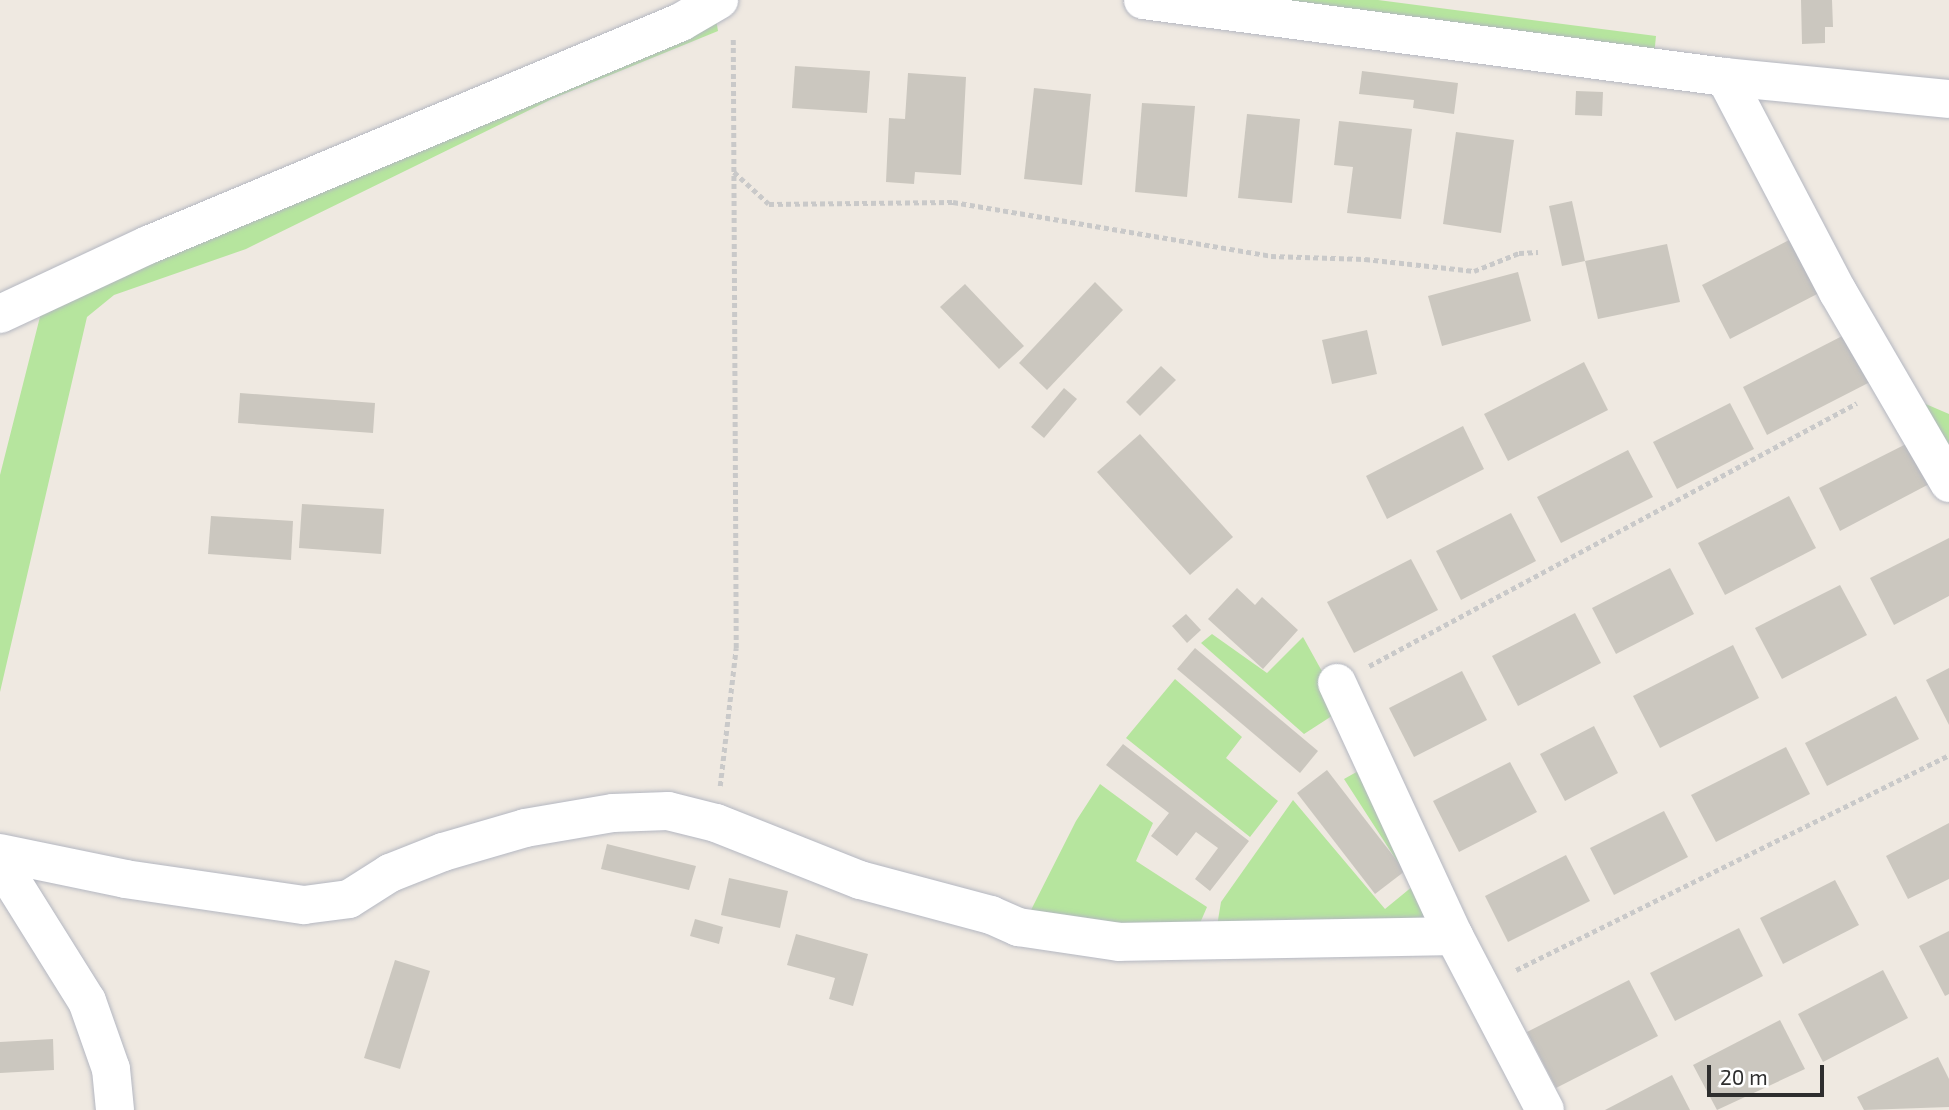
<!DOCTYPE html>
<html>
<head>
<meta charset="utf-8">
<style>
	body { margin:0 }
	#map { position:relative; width:1949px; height:1110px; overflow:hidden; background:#efe9e1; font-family:"Exo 2",sans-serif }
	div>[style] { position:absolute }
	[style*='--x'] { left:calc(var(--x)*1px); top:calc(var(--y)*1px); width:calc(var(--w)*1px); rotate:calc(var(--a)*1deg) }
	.green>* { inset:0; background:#b6e59e }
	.building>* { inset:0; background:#cbc7bf }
	.path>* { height:4.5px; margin-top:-2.25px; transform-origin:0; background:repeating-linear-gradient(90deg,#c9c9c9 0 5px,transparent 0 8.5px) }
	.roads { filter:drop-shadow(0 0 2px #b4b7c1) drop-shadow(0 0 2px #b4b7c1) }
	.minor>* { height:38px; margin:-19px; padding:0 19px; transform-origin:19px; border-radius:19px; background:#fff }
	span { translate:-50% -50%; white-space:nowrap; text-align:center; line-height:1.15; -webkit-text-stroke:7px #fff; paint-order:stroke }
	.scale { position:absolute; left:1707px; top:1065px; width:117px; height:32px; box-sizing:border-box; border:4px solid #2e2e2e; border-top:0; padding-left:9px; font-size:21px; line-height:24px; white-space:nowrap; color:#2e2e2e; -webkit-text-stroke:5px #fff; paint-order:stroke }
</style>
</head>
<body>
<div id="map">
	<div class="green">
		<div style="clip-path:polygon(1241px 0,1378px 0,1656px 36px,1654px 56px)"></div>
		<div style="clip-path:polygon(715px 13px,718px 31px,554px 98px,246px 249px,114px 295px,87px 317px,0 692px,0 475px,44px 301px)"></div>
		<div style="clip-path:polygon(1914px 399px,1949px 414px,1949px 456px)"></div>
		<div style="clip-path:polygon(1212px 634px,1267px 673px,1303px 637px,1329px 684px,1338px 712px,1304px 734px,1201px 643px)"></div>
		<div style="clip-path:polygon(1175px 679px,1242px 737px,1226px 758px,1278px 801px,1250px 837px,1126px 738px)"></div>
		<div style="clip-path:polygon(1369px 765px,1446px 931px,1216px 932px,1221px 902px,1293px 800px,1385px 909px,1413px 886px,1344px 779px)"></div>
		<div style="clip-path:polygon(1100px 784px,1153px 823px,1136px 861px,1207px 907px,1197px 930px,1109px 934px,1031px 910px,1076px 821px)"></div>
	</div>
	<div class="building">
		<div style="clip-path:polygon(1801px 0,1832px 0,1833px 27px,1825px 27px,1825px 43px,1802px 44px)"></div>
		<div style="clip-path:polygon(795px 66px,870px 71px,867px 113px,792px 108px)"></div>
		<div style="clip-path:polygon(1362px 71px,1458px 83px,1454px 114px,1413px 108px,1414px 100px,1359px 94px)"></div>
		<div style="clip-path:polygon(908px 73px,966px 77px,961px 175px,915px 172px,914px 184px,886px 182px,889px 118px,905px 119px)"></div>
		<div style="clip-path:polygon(1034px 88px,1091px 94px,1082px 185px,1024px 179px)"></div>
		<div style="clip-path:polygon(1576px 91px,1603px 92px,1602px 116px,1575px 115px)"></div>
		<div style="clip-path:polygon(1142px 103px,1195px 106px,1187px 197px,1135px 192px)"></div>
		<div style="clip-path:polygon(1247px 114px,1300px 119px,1292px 203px,1238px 198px)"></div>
		<div style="clip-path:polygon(1339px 121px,1412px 129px,1401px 219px,1347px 213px,1353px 167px,1334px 165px)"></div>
		<div style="clip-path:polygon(1456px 132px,1514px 140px,1501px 233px,1443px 224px)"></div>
		<div style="clip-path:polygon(1572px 201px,1585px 261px,1562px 266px,1549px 206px)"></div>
		<div style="clip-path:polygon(1793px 238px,1821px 292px,1730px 339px,1702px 285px)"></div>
		<div style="clip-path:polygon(1667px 244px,1680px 302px,1598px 319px,1585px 261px)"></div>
		<div style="clip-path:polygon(1518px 272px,1531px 321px,1442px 346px,1428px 296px)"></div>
		<div style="clip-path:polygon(1095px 282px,1123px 310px,1047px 390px,1019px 363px)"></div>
		<div style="clip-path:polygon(965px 284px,1024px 346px,999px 369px,940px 307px)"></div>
		<div style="clip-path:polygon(1367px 330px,1377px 374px,1332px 384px,1322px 340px)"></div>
		<div style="clip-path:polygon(1850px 332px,1874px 380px,1767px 435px,1743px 387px)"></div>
		<div style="clip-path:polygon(1584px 362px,1608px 410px,1508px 461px,1484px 414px)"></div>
		<div style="clip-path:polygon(1161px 366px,1176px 380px,1140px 416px,1126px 402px)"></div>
		<div style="clip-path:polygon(1064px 388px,1077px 399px,1044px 438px,1031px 427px)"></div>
		<div style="clip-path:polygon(240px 393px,375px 403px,373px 433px,238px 423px)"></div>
		<div style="clip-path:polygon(1730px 403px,1754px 449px,1677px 489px,1653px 442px)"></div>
		<div style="clip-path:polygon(1463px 426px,1484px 469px,1387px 519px,1366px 476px)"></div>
		<div style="clip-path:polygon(1140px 434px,1233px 537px,1190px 575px,1097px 472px)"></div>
		<div style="clip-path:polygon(1912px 441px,1933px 482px,1840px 531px,1819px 488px)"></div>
		<div style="clip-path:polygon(1628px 450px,1653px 497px,1561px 543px,1537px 497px)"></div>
		<div style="clip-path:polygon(1789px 496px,1816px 548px,1725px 595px,1698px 543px)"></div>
		<div style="clip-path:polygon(302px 504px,384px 509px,381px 554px,299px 548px)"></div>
		<div style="clip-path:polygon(1511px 513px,1536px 561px,1461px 600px,1436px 551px)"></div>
		<div style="clip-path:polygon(211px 516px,293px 521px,291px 560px,208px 554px)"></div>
		<div style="clip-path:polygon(1949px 538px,1949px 596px,1894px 625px,1870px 578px)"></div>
		<div style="clip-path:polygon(1411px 559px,1438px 610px,1354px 653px,1327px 602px)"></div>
		<div style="clip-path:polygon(1670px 568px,1694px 614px,1616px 654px,1592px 608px)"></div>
		<div style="clip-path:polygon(1840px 585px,1867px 635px,1782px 679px,1755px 628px)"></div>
		<div style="clip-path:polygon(1237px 588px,1255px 605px,1262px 597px,1298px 630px,1263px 669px,1208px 619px)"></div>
		<div style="clip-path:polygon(1575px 613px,1601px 663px,1518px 706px,1492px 656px)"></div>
		<div style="clip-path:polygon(1186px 614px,1201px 630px,1187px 643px,1172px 626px)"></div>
		<div style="clip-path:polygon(1733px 645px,1759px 698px,1660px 748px,1633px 696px)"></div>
		<div style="clip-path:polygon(1195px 648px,1318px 751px,1300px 773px,1177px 669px)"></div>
		<div style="clip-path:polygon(1949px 668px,1949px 725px,1926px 680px)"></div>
		<div style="clip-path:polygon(1462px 671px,1487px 720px,1414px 757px,1389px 708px)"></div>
		<div style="clip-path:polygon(1896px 696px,1919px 739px,1827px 786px,1805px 743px)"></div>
		<div style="clip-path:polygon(1594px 726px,1618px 773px,1565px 801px,1540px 754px)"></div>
		<div style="clip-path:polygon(1123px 744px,1249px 841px,1210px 891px,1195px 879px,1218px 848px,1196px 832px,1177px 856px,1151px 836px,1169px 813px,1106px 765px)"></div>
		<div style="clip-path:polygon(1786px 747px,1810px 794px,1716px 842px,1691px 795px)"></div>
		<div style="clip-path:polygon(1510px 762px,1537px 812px,1459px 852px,1433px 801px)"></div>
		<div style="clip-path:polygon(1327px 770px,1405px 871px,1375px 894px,1297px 793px)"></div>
		<div style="clip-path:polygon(1664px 811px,1688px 857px,1614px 895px,1590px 848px)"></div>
		<div style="clip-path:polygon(1949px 823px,1949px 879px,1908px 899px,1886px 856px)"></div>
		<div style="clip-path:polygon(607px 844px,696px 866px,689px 890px,601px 869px)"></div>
		<div style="clip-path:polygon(1566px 855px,1590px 901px,1508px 942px,1485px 896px)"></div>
		<div style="clip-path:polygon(729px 878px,788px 891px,780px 928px,721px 915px)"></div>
		<div style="clip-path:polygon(1835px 880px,1859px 925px,1783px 964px,1760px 918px)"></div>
		<div style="clip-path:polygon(695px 919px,723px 927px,719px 944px,690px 936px)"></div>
		<div style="clip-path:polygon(1739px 928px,1763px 976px,1675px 1021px,1650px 973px)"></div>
		<div style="clip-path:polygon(1949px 931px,1949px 994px,1945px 996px,1919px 946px)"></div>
		<div style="clip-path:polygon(796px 934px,868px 954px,853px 1006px,829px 999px,835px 978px,787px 965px)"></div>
		<div style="clip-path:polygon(395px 960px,430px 971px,400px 1069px,364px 1058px)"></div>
		<div style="clip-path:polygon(1883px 970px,1908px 1018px,1823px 1062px,1798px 1014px)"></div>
		<div style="clip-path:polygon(1629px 980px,1658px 1036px,1556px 1088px,1527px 1032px)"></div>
		<div style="clip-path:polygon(1780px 1020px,1805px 1069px,1717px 1110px,1693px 1065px)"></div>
		<div style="clip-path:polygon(53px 1039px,54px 1070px,0 1073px,0 1042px)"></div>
		<div style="clip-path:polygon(1938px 1057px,1949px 1079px,1949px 1107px,1864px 1110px,1857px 1097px)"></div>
		<div style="clip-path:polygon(1672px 1075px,1690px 1110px,1605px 1110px)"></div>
	</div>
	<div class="path">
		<div style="--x:734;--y:172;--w:47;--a:42.4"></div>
		<div style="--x:769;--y:204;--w:184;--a:-0.6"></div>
		<div style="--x:953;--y:202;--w:323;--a:9.6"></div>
		<div style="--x:1271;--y:256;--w:94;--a:1.8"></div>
		<div style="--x:1365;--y:259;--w:110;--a:6.3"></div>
		<div style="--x:1474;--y:271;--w:48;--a:-21.8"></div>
		<div style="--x:1519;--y:253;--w:19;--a:-3"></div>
		<div style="--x:1369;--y:666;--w:554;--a:-28.32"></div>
		<div style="--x:720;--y:786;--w:139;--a:-83.4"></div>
		<div style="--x:736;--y:648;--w:612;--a:-90.28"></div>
		<div style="--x:1516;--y:970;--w:483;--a:-26.4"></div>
	</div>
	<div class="roads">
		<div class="minor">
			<div style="--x:1143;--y:0;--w:587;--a:7.54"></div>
			<div style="--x:1725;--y:77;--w:225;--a:5.6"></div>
			<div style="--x:1725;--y:77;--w:243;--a:62.3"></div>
			<div style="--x:1838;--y:292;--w:221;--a:59.8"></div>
			<div style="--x:0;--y:314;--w:163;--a:-25"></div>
			<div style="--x:148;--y:245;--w:578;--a:-22.7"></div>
			<div style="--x:681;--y:22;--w:44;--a:-30.1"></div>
			<div style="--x:1337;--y:683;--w:279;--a:65.2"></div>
			<div style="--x:1454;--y:936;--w:196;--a:62.4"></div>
			<div style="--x:0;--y:853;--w:128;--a:11.7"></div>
			<div style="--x:125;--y:879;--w:181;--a:8.3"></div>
			<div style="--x:304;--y:905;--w:45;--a:-7.6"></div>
			<div style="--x:349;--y:899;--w:49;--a:-32.4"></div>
			<div style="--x:390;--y:873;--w:57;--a:-21.6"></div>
			<div style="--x:443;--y:852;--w:85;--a:-16.3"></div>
			<div style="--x:525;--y:828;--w:89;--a:-9.7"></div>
			<div style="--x:613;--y:813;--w:55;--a:-2.1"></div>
			<div style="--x:668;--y:811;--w:49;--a:14"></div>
			<div style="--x:716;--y:823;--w:155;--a:21.6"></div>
			<div style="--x:860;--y:880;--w:136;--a:15"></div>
			<div style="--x:991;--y:915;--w:30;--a:24"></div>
			<div style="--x:1018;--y:927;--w:102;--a:8.4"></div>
			<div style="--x:1119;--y:942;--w:335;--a:-1"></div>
			<div style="--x:0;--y:862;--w:164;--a:58"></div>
			<div style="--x:87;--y:1001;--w:72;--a:70.6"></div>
			<div style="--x:111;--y:1069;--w:41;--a:84.4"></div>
		</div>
	</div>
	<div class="scale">20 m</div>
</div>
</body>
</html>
